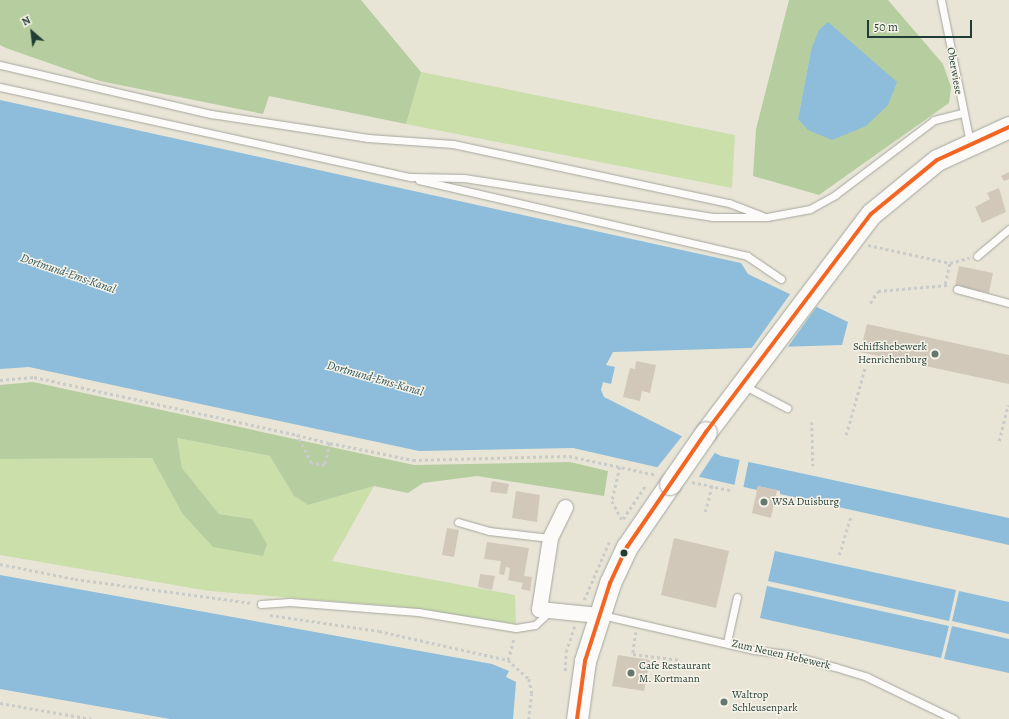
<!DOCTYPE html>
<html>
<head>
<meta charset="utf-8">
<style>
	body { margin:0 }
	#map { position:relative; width:1009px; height:719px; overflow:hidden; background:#e8e5d7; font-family:Alegreya,serif }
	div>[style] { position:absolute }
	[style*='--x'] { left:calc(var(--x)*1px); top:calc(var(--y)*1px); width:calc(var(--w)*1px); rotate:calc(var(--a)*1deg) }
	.green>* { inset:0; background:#cadfaa }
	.forest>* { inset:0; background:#b5cd9f }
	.water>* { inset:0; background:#8dbdda }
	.pier>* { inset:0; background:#e8e5d7 }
	.building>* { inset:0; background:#d1c8ba }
	.path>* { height:2.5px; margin-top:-1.25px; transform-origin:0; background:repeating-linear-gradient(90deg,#c9ccc8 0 3px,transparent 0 6px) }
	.roads { filter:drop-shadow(0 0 1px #a4a69d) drop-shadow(0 0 1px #a4a69d) }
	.lane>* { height:7px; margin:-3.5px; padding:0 3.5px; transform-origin:3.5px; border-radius:3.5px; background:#fcfbf9 }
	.street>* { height:15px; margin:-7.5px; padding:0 7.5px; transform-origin:7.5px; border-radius:7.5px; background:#fcfbf9 }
	.secondary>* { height:21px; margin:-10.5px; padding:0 10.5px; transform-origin:10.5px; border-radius:10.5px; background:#fcfbf9 }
	.bridges { filter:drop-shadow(0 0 1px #a4a69d) drop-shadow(0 0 1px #a4a69d) }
	.secondary-bridge>* { height:21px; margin:-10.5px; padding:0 10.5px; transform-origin:10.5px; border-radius:10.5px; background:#fcfbf9 }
	.bus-1>* { height:4px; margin:-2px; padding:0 2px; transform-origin:2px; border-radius:2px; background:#f26522 }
	.dots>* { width:11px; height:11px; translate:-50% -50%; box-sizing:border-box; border:2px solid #f7f3e8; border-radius:50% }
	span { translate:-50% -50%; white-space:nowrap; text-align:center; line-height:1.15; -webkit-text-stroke:3px #f7f3e8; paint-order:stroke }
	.street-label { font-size:11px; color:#1f3d34 }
	.poi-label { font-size:11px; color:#1f3d34 }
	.right { translate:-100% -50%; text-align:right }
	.left { translate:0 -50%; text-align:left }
	.water-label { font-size:12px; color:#31595e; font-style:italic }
	.north { position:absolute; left:12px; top:12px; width:40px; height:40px; -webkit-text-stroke:3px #f7f3e8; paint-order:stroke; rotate:332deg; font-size:11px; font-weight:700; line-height:16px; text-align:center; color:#1f3d34 }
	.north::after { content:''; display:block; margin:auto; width:14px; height:18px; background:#1f3d34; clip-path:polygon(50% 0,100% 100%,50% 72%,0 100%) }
	.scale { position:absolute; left:867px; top:20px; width:105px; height:18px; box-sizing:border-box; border:2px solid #1f3d34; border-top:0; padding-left:5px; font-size:12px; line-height:14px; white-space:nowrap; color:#1f3d34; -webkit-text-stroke:3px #f7f3e8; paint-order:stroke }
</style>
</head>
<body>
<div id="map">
	<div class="green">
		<div style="clip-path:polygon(421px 72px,735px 135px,732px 188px,406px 124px)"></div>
		<div style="clip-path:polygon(177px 438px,270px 456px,294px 496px,308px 505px,374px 486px,332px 561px,515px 595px,516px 624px,393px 606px,209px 591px,0 555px,0 459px,152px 458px,182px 513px,252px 519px,219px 514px,182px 468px)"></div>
	</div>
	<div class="forest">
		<div style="clip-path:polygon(0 0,361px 0,421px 72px,406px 124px,269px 96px,263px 114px,100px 81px,6px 48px,0 45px)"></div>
		<div style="clip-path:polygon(evenodd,789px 0,888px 0,943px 64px,951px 87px,949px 103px,819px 195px,753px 176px,756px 129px,789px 0,828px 23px,896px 82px,798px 119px,811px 50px,828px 23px)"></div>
		<div style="clip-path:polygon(33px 382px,414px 465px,570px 462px,608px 471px,604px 496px,477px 476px,423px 483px,408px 493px,374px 486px,308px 505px,294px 496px,270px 456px,177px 438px,182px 468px,219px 514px,252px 519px,267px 544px,263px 556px,213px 547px,182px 513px,152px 458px,0 459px,0 385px)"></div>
	</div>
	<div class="water">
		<div style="clip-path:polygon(828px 22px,897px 82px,888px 105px,866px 126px,832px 140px,808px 130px,798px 119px,811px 50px,819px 30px)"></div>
		<div style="clip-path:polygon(0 100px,741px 263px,748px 274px,848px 322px,842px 345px,613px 352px,606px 365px,615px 367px,611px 384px,603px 382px,601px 390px,604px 397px,721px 456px,1009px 518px,1009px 545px,780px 494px,780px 491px,758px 486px,757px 490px,573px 448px,419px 451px,29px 367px,0 369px)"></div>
		<div style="clip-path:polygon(775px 551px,956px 590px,949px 621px,768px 581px)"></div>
		<div style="clip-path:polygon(0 575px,492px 664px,509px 671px,506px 677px,516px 682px,513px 719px,170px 719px,0 689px)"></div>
		<div style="clip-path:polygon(767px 586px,949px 626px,941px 658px,760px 618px)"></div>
		<div style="clip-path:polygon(959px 591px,1009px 602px,1009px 634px,952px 621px)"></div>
		<div style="clip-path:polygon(952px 626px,1009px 639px,1009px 673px,944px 659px)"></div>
	</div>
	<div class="pier">
		<div style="clip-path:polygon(791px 293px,817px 306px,787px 348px,751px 349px)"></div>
		<div style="clip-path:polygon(683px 435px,716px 451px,698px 478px,656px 469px)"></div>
		<div style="clip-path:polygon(740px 458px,749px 459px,743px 489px,734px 487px)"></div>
	</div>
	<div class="building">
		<div style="clip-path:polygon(1009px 172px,1009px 179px,1004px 181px,1001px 176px)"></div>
		<div style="clip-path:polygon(999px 188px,1006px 212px,982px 223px,975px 207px,990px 199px,987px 193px)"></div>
		<div style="clip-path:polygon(959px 266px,993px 273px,989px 293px,955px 286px)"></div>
		<div style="clip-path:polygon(867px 324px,1009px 355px,1009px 384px,860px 352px)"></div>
		<div style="clip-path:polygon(636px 361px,656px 365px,650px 393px,642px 391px,640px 401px,623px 397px,630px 368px,635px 369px)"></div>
		<div style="clip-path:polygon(492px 481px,509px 484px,507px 494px,490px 492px)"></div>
		<div style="clip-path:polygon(758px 486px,777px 490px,771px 518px,752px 513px)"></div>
		<div style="clip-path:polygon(516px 491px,540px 495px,537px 522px,512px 518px)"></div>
		<div style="clip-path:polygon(447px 528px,459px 530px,454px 557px,442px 555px)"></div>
		<div style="clip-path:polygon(674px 538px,729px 551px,716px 608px,661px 595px)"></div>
		<div style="clip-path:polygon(487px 542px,529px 548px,524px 576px,532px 577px,530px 591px,521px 589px,523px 583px,508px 580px,510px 568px,506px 567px,504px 575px,499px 574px,501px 561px,484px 559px)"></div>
		<div style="clip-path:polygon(480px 574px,495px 576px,492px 590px,478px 587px)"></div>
		<div style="clip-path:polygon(618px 655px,650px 660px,644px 691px,612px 686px)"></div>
	</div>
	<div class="path">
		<div style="--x:868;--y:245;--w:84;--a:12.4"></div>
		<div style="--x:950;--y:263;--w:20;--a:-15"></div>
		<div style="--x:945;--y:284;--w:22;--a:-77"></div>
		<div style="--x:870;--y:303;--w:14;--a:-56"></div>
		<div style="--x:878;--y:291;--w:70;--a:-4.9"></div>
		<div style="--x:0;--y:380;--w:34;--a:-5"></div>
		<div style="--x:34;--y:377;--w:269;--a:12.4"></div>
		<div style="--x:297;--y:435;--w:34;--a:14"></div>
		<div style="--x:330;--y:443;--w:23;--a:103"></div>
		<div style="--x:325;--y:465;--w:14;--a:-172"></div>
		<div style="--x:311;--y:463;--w:31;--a:-117"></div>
		<div style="--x:812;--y:422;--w:44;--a:88.7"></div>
		<div style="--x:846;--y:435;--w:70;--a:-74.2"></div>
		<div style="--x:999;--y:441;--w:37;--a:-76"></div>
		<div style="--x:330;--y:443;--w:85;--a:11.6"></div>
		<div style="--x:413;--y:460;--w:156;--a:-1.5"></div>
		<div style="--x:569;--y:456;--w:90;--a:12.2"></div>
		<div style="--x:620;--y:467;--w:35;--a:103"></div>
		<div style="--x:612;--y:501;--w:21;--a:62"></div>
		<div style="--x:692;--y:482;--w:39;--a:12"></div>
		<div style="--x:705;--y:512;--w:27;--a:-75"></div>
		<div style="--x:623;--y:519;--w:41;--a:-55.9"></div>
		<div style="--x:839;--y:555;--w:39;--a:-73"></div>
		<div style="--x:0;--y:564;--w:76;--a:11.3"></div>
		<div style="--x:75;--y:579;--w:179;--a:7.7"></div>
		<div style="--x:584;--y:600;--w:65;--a:-66.6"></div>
		<div style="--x:270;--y:615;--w:110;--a:8.4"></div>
		<div style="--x:379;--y:631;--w:132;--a:12.7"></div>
		<div style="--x:508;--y:660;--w:28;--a:42"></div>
		<div style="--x:529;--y:679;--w:14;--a:78"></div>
		<div style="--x:532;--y:693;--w:26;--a:97"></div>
		<div style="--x:636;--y:632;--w:22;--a:98"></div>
		<div style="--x:633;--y:654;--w:48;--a:7.1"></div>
		<div style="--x:508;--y:660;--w:24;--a:-75"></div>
		<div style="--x:565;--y:671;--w:19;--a:-87"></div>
		<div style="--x:566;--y:652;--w:28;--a:-72"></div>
		<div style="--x:0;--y:703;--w:93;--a:9.9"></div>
	</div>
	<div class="roads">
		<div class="lane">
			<div style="--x:941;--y:0;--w:145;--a:78.5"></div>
			<div style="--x:0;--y:65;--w:217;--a:13.1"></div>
			<div style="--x:211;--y:114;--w:159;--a:8.7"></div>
			<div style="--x:368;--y:138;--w:85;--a:4"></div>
			<div style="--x:453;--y:144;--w:282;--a:12.1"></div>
			<div style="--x:729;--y:203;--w:36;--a:21"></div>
			<div style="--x:0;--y:87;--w:421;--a:12.4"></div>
			<div style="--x:411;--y:177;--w:53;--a:1.1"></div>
			<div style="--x:464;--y:178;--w:252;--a:8.9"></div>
			<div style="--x:713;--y:217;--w:54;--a:0"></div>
			<div style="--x:767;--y:217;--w:44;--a:-10.5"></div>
			<div style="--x:810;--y:209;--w:29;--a:-29"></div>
			<div style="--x:835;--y:195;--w:124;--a:-37.1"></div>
			<div style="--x:934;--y:120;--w:29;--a:-14"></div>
			<div style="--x:419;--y:180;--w:337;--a:13"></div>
			<div style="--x:747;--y:256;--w:41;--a:34.1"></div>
			<div style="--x:977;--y:256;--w:42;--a:-40.2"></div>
			<div style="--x:957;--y:289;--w:54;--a:15.1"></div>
			<div style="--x:743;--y:385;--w:50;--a:27.6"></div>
			<div style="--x:458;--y:522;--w:32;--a:16"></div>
			<div style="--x:489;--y:531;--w:61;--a:6.5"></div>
			<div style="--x:261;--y:604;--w:29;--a:-4"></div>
			<div style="--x:290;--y:602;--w:128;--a:4.5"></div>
			<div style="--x:418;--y:612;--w:99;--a:9.3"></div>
			<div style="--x:516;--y:628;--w:19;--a:-9"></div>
			<div style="--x:535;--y:625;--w:21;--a:-43"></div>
			<div style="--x:602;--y:615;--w:156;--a:13"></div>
			<div style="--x:754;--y:650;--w:34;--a:7"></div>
			<div style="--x:788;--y:654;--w:49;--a:15.5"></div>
			<div style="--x:835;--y:667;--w:34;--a:17"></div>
			<div style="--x:867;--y:677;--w:97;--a:25.8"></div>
			<div style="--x:727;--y:642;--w:46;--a:-77.5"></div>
		</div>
		<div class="street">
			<div style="--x:565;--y:507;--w:34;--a:116"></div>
			<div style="--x:550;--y:538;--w:72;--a:98.8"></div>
			<div style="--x:539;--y:609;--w:60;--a:5.7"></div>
		</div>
		<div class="secondary">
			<div style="--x:706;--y:432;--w:273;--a:-52.9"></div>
			<div style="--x:871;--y:214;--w:85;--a:-39.3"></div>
			<div style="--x:937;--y:160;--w:79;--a:-24.6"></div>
			<div style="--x:577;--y:719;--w:59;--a:-82.1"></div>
			<div style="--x:585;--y:661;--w:82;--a:-72.2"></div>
			<div style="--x:610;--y:583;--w:40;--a:-65"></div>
			<div style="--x:627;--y:547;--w:76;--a:-55.7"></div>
		</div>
	</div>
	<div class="bridges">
		<div class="secondary-bridge">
			<div style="--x:670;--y:484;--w:63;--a:-55.3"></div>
		</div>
	</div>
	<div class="bus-1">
		<div style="--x:577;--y:719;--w:59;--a:-82.1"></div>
		<div style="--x:585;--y:661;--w:82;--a:-72.2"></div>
		<div style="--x:610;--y:583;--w:40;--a:-65"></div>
		<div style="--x:627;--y:547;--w:140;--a:-55.5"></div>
		<div style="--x:706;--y:432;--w:273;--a:-52.9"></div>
		<div style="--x:871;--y:214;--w:85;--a:-39.3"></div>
		<div style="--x:937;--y:160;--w:79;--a:-24.6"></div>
	</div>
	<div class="dots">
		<div style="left:935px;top:354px;background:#65786d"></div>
		<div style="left:764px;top:502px;background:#65786d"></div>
		<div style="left:624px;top:553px;background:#1f3d34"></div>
		<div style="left:631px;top:673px;background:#65786d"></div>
		<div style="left:724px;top:702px;background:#65786d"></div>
	</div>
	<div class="street-label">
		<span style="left:954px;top:71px;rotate:80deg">Oberwiese</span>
		<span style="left:781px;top:655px;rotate:13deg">Zum Neuen Hebewerk</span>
	</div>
	<div class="poi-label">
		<span class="right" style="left:927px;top:354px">Schiffshebewerk<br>Henrichenburg</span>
		<span class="left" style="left:772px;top:502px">WSA Duisburg</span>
		<span class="left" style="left:639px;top:673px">Cafe Restaurant<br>M. Kortmann</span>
		<span class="left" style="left:732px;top:702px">Waltrop<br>Schleusenpark</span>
	</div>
	<div class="water-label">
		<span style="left:68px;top:274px;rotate:19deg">Dortmund-Ems-Kanal</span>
		<span style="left:375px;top:379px;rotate:16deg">Dortmund-Ems-Kanal</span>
	</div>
	<div class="north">N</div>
	<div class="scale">50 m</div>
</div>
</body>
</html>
